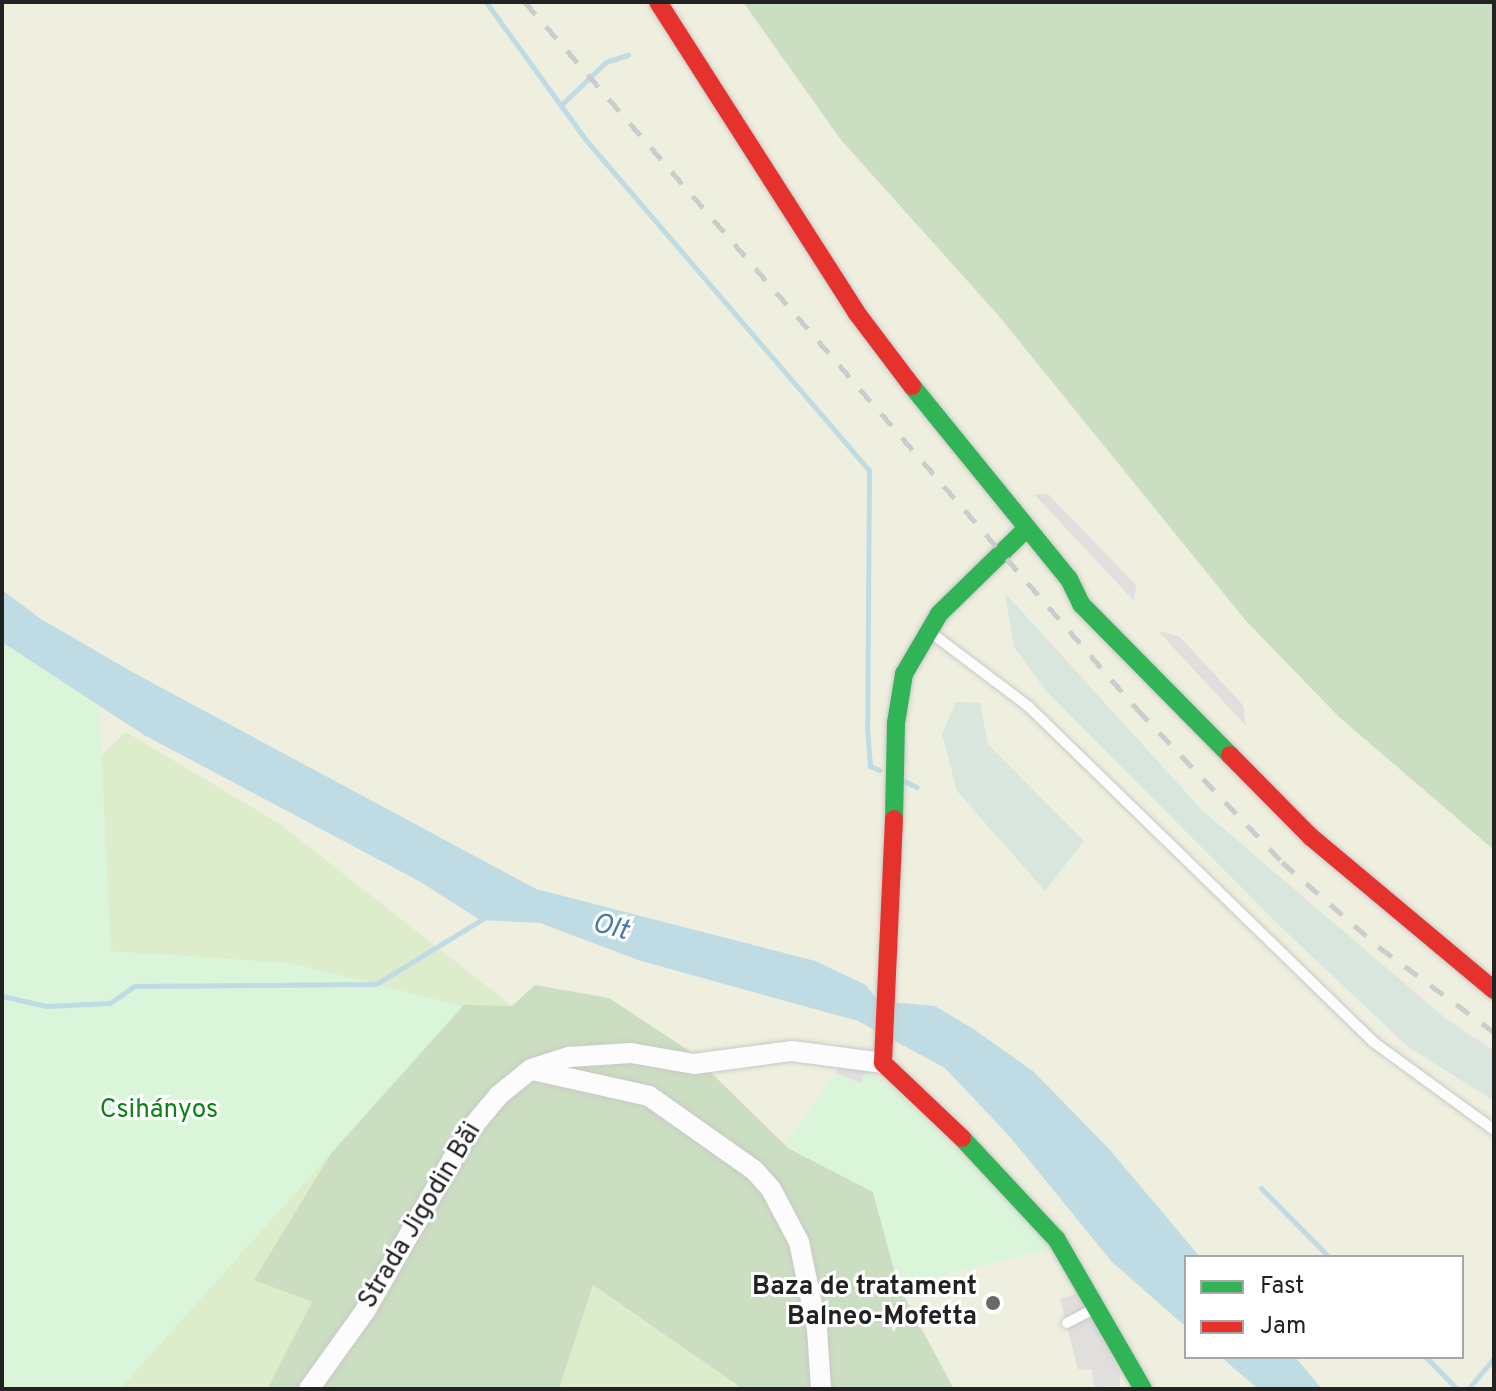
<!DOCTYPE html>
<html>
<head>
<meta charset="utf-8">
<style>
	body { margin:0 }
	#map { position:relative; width:1496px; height:1391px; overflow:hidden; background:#f0eeeb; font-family:Overpass,sans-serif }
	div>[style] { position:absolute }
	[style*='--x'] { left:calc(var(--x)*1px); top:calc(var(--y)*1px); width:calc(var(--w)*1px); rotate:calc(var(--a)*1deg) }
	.farmland>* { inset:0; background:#efefdf }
	.grass>* { inset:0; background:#ddeccb }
	.forest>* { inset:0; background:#cbdec1 }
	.wetland>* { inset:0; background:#d9e6de }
	.park>* { inset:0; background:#daf5da }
	.parking>* { inset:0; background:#e0dfde }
	.water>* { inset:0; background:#bfdbe3 }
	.stream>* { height:5px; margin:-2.5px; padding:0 2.5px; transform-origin:2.5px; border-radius:2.5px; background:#bfdbe3 }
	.roads { filter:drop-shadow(0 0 2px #c9c8c7) drop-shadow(0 0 2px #c9c8c7) }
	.lane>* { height:10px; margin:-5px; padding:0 5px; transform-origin:5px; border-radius:5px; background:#fdfcfc }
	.street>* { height:20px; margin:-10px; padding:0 10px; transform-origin:10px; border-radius:10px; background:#fdfcfc }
	.fast>* { height:18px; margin:-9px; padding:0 9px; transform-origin:9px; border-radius:9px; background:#30b455 }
	.jam>* { height:18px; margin:-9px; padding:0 9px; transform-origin:9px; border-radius:9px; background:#e5322d }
	.rail>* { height:5px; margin-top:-2.5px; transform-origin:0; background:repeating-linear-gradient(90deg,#ccc 0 16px,transparent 0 32px) }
	.dots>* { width:22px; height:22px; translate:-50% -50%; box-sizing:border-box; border:4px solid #fff; border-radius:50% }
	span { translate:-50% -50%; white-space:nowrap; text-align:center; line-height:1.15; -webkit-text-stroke:6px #fff; paint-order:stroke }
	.park-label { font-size:26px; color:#0c8416 }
	.street-label { font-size:26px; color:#222 }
	.poi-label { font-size:26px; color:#222; font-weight:700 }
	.right { translate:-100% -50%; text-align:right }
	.water-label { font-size:28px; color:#4a7aab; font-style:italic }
	.frame { position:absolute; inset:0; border:4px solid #222; pointer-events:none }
	.legend { position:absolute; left:1184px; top:1255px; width:280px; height:104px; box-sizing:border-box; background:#fff; border:2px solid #a7a7a7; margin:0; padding:10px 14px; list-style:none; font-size:24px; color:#222 }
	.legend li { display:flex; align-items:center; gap:16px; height:40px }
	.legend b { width:40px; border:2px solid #a7a7a7 }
</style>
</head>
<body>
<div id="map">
	<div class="farmland">
		<div style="clip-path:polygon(evenodd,2px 2px,743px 2px,841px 140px,998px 315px,1246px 621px,1339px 717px,1494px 850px,1494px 1389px,954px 1389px,899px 1287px,873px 1192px,788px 1148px,688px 1050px,535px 985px,512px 1006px,280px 824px,126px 732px,2px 849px,2px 2px,1186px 1257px,1462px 1257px,1462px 1357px,1186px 1357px,1186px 1257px)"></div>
	</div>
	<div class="grass">
		<div style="clip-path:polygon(126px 732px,280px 824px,512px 1006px,159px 1033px,2px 849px)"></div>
		<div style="clip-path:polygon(2px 1008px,350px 1123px,255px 1280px,312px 1302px,267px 1389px,2px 1389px)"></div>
		<div style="clip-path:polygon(593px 1285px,743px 1389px,559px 1389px)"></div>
	</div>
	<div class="forest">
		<div style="clip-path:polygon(743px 2px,1494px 2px,1494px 850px,1339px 717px,1246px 621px,998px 315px,841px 140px)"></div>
		<div style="clip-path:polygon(535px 985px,609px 998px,688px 1050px,788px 1148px,873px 1192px,899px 1287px,954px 1389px,743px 1389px,593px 1285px,559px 1389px,267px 1389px,312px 1302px,254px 1280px,349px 1124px,2px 993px,512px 1006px)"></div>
	</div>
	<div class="wetland">
		<div style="clip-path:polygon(1005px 593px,1202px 810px,1445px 1018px,1494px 1051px,1494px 1101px,1407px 1046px,1284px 930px,1046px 691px,1014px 647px)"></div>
		<div style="clip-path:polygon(956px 702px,980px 703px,988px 744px,1084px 841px,1045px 891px,957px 791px,942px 734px)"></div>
	</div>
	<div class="park">
		<div style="clip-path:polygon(2px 639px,99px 699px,111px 951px,292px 963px,463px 1006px,120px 1389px,2px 1389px)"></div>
		<div style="clip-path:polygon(866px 1069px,901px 1095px,1052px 1248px,899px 1287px,873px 1192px,785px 1145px,836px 1073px,860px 1083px)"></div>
	</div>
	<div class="parking">
		<div style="clip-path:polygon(1034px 494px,1048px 494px,1136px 585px,1134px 601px)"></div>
		<div style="clip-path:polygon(1158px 631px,1179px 636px,1243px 705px,1246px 726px)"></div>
		<div style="clip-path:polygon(842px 1060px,866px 1069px,861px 1083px,836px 1073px)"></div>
		<div style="clip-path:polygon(1078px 1293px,1120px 1372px,1120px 1386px,1094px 1387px,1092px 1370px,1078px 1369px,1060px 1299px)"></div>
	</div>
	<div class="water">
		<div style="clip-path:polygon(2px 590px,41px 619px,134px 673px,536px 889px,815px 961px,866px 985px,878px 1001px,935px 1006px,975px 1030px,1034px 1072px,1110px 1150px,1200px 1257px,1186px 1257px,1186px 1327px,1112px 1262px,1010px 1137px,945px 1068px,858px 1021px,638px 960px,540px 923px,480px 920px,419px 881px,144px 735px,2px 642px)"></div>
		<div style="clip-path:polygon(1221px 1357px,1295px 1357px,1322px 1389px,1258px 1389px)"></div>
	</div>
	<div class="stream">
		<div style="--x:486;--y:2;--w:170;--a:54.1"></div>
		<div style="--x:586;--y:140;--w:435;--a:49.4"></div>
		<div style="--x:869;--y:470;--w:256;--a:90.4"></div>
		<div style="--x:867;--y:726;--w:40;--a:85.7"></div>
		<div style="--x:870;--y:766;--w:10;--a:24"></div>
		<div style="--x:561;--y:105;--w:62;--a:-43.7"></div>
		<div style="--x:606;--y:62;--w:23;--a:-18"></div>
		<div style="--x:904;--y:781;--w:14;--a:25"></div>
		<div style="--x:2;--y:996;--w:45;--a:12.8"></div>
		<div style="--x:46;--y:1006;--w:64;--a:-2.7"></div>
		<div style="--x:110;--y:1003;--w:29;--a:-35"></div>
		<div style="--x:134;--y:986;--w:242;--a:-0.5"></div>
		<div style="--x:376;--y:984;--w:127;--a:-31.4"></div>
		<div style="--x:1261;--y:1188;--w:97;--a:45.4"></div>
		<div style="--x:1426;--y:1357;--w:45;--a:45.9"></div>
		<div style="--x:1468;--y:1389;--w:40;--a:-50"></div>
	</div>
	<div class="roads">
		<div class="lane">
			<div style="--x:930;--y:632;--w:124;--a:37.1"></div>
			<div style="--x:1029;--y:707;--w:479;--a:44.2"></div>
			<div style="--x:1372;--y:1041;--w:151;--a:36.1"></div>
			<div style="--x:1067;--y:1323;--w:30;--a:-28"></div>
		</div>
		<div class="street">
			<div style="--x:532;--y:1070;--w:120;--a:12.5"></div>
			<div style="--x:649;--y:1096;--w:128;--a:35.2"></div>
			<div style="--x:754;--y:1170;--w:25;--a:48"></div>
			<div style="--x:771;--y:1189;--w:60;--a:62.2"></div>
			<div style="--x:799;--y:1242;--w:89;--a:78.3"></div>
			<div style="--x:817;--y:1329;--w:60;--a:86.2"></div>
			<div style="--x:309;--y:1389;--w:96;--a:-54.3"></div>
			<div style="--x:365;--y:1311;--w:208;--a:-60"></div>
			<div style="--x:469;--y:1131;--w:47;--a:-50.2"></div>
			<div style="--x:499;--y:1095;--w:41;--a:-39.1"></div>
			<div style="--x:531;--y:1069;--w:40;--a:-18"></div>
			<div style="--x:569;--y:1057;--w:62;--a:-3.7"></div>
			<div style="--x:631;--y:1053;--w:64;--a:9.9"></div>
			<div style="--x:694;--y:1064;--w:99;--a:-7.6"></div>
			<div style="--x:792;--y:1051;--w:92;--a:7.5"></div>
		</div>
		<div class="fast">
			<div style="--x:912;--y:386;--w:249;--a:50.9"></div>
			<div style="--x:1069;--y:579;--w:28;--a:64"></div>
			<div style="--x:1081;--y:604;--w:212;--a:45.4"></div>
			<div style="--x:894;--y:819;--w:96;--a:-88.8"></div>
			<div style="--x:896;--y:723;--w:50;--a:-80.7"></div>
			<div style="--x:904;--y:674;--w:69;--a:-59.7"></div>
			<div style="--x:939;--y:614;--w:122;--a:-44.3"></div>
			<div style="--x:962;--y:1138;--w:139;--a:47"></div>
			<div style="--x:1057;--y:1240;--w:172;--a:60"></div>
		</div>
		<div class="jam">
			<div style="--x:658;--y:2;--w:368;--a:57.4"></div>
			<div style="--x:856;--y:312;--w:93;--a:52.9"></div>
			<div style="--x:1230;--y:755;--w:115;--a:45.4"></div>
			<div style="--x:1311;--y:837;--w:239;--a:39.9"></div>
			<div style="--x:894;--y:819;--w:244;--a:92.6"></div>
			<div style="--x:883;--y:1063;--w:109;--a:43.5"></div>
		</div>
	</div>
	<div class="rail">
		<div style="--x:525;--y:2;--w:935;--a:49.12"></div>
		<div style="--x:1137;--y:709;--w:211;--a:46.5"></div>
		<div style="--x:1282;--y:862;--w:129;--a:41.2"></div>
		<div style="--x:1379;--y:947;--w:143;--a:36.5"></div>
	</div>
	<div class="dots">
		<div style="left:993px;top:1303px;background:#6a6968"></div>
	</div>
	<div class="park-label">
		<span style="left:159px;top:1111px">Csihányos</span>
	</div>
	<div class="street-label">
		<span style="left:421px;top:1216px;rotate:-59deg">Strada Jigodin Băi</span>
	</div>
	<div class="poi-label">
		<span class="right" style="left:977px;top:1303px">Baza de tratament<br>Balneo-Mofetta</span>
	</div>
	<div class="water-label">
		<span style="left:610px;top:928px;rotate:15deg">Olt</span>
	</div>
	<div class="frame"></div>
	<ul class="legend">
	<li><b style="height:10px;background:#30b455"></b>Fast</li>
	<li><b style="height:10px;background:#e5322d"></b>Jam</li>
	</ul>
</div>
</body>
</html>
